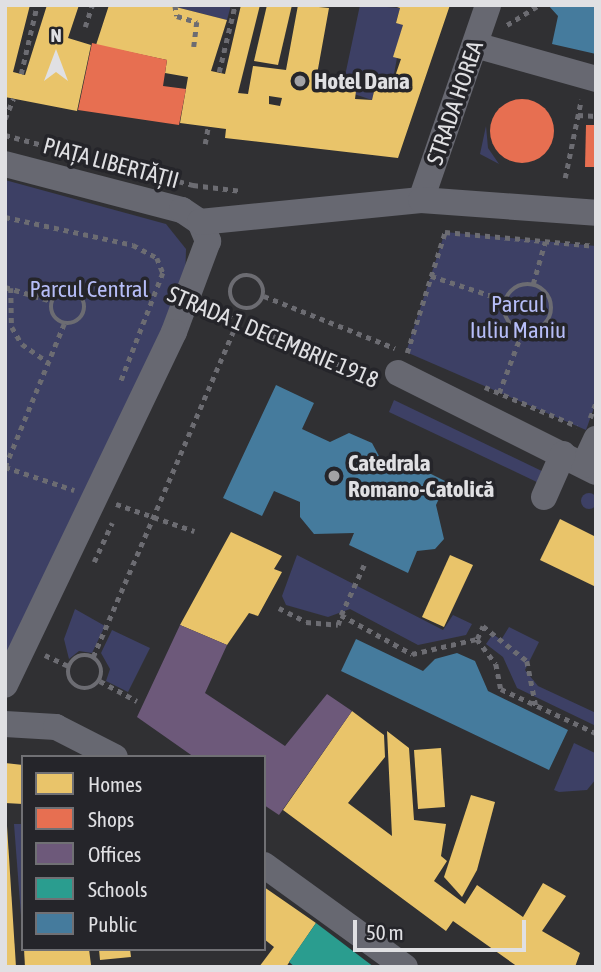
<!DOCTYPE html>
<html>
<head>
<meta charset="utf-8">
<style>
	body { margin:0 }
	#map { position:relative; width:601px; height:972px; overflow:hidden; background:#303033; font-family:"Asap Condensed",sans-serif }
	div>[style] { position:absolute }
	[style*='--x'] { left:calc(var(--x)*1px); top:calc(var(--y)*1px); width:calc(var(--w)*1px); rotate:calc(var(--a)*1deg) }
	.green>* { inset:0; background:#3d4065 }
	.round { border-radius:50% }
	.homes>* { inset:0; background:#e9c46a }
	.shops>* { inset:0; background:#e76f51 }
	.offices>* { inset:0; background:#6d597a }
	.schools>* { inset:0; background:#2a9d8f }
	.public>* { inset:0; background:#457b9d }
	.path>* { height:4.5px; margin-top:-2.25px; transform-origin:0; background:repeating-linear-gradient(90deg,#6c6c72 0 5px,transparent 0 10px) }
	.path>.ring { margin:-2.25px; padding:0; box-sizing:content-box; background:none; border:4.5px solid #6c6c72; border-radius:50% }
	.minor>* { height:26px; margin:-13px; padding:0 13px; transform-origin:13px; border-radius:13px; background:#676871 }
	.dots>* { width:19px; height:19px; translate:-50% -50%; box-sizing:border-box; border:4px solid #25252a; border-radius:50% }
	span { translate:-50% -50%; white-space:nowrap; text-align:center; line-height:1.15; -webkit-text-stroke:7px #25252a; paint-order:stroke }
	.poi-label { font-size:23px; color:#e0e0e3; font-weight:700 }
	.left { translate:0 -50%; text-align:left }
	.street-label { font-size:23px; color:#e0e0e3 }
	.park-label { font-size:23px; color:#b6bdf7 }
	.frame { position:absolute; inset:0; border:7px solid #e0e0e3; pointer-events:none }
	.legend { position:absolute; left:21px; top:755px; width:245px; height:196px; box-sizing:border-box; background:#25252a; border:2px solid #707074; margin:0; padding:9px 12px; list-style:none; font-size:21px; color:#e0e0e3 }
	.legend li { display:flex; align-items:center; gap:14px; height:35px }
	.legend b { width:35px; border:2px solid #707074 }
	.north { position:absolute; left:21px; top:21px; width:70px; height:70px; -webkit-text-stroke:5px #25252a; paint-order:stroke; rotate:0deg; font-size:19px; font-weight:700; line-height:28px; text-align:center; color:#e0e0e3 }
	.north::after { content:''; display:block; margin:auto; width:24px; height:32px; background:#e0e0e3; clip-path:polygon(50% 0,100% 100%,50% 72%,0 100%) }
	.scale { position:absolute; left:353px; top:920px; width:173px; height:32px; box-sizing:border-box; border:4px solid #e0e0e3; border-top:0; padding-left:9px; font-size:21px; line-height:24px; white-space:nowrap; color:#e0e0e3; -webkit-text-stroke:5px #25252a; paint-order:stroke }
</style>
</head>
<body>
<div id="map">
	<div class="green">
		<div style="clip-path:polygon(168px 5px,231px 5px,227px 20px)"></div>
		<div style="clip-path:polygon(360px 5px,400px 8px,396px 22px,403px 25px,392px 85px,376px 83px,372px 100px,342px 90px)"></div>
		<div style="clip-path:polygon(486px 126px,488px 148px,499px 164px,480px 154px)"></div>
		<div style="clip-path:polygon(5px 180px,166px 224px,186px 249px,185px 282px,5px 673px)"></div>
		<div style="clip-path:polygon(445px 232px,596px 246px,596px 402px,586px 430px,406px 352px)"></div>
		<div style="clip-path:polygon(394px 400px,546px 473px,541px 484px,389px 412px)"></div>
		<div class="round" style="left:581px;top:493px;width:16px;height:16px"></div>
		<div style="clip-path:polygon(297px 555px,443px 630px,453px 615px,472px 624px,466px 635px,418px 645px,350px 609px,328px 617px,286px 605px,282px 596px)"></div>
		<div style="clip-path:polygon(75px 609px,105px 626px,92px 653px,79px 651px,69px 659px,64px 639px)"></div>
		<div style="clip-path:polygon(509px 627px,539px 642px,525px 670px,538px 686px,596px 713px,596px 726px,517px 688px,503px 657px,486px 644px,493px 634px,501px 640px)"></div>
		<div style="clip-path:polygon(112px 630px,150px 648px,128px 692px,106px 681px,110px 669px,101px 653px)"></div>
		<div style="clip-path:polygon(574px 743px,595px 753px,596px 779px,587px 790px,559px 792px,554px 790px)"></div>
		<div style="clip-path:polygon(14px 824px,23px 824px,23px 929px,22px 929px)"></div>
	</div>
	<div class="homes">
		<div style="clip-path:polygon(5px 5px,30px 5px,13px 72px,25px 75px,47px 5px,79px 5px,68px 38px,91px 45px,77px 111px,5px 97px)"></div>
		<div style="clip-path:polygon(evenodd,109px 5px,168px 5px,227px 20px,211px 71px,225px 74px,241px 5px,260px 5px,238px 93px,248px 94px,253px 66px,286px 70px,298px 5px,329px 8px,314px 91px,356px 91px,355px 99px,372px 100px,376px 83px,392px 85px,401px 59px,393px 57px,403px 25px,396px 23px,400px 8px,391px 5px,450px 5px,398px 158px,225px 138px,226px 129px,180px 123px,188px 77px,165px 73px,167px 60px,96px 45px,109px 5px,269px 96px,282px 98px,280px 106px,269px 104px,269px 96px)"></div>
		<div style="clip-path:polygon(267px 5px,292px 5px,278px 65px,254px 61px)"></div>
		<div style="clip-path:polygon(560px 519px,596px 537px,596px 587px,540px 560px)"></div>
		<div style="clip-path:polygon(231px 532px,282px 556px,274px 569px,282px 572px,258px 616px,249px 613px,227px 645px,180px 625px)"></div>
		<div style="clip-path:polygon(450px 555px,473px 565px,444px 627px,422px 617px)"></div>
		<div style="clip-path:polygon(352px 711px,384px 735px,385px 757px,348px 803px,392px 836px,387px 731px,409px 748px,414px 820px,446px 824px,441px 856px,447px 861px,434px 881px,465px 904px,477px 885px,523px 917px,543px 883px,566px 896px,542px 931px,580px 953px,575px 967px,518px 967px,453px 921px,446px 931px,283px 810px)"></div>
		<div style="clip-path:polygon(441px 748px,445px 807px,418px 809px,414px 750px)"></div>
		<div style="clip-path:polygon(5px 763px,23px 765px,23px 804px,5px 803px)"></div>
		<div style="clip-path:polygon(471px 795px,495px 802px,477px 870px,462px 897px,444px 877px)"></div>
		<div style="clip-path:polygon(5px 826px,7px 826px,16px 967px,5px 967px)"></div>
		<div style="clip-path:polygon(264px 887px,316px 923px,286px 967px,259px 967px,274px 947px,264px 939px)"></div>
		<div style="clip-path:polygon(24px 949px,89px 949px,91px 965px,25px 967px)"></div>
		<div style="clip-path:polygon(99px 949px,130px 949px,131px 957px,100px 960px)"></div>
	</div>
	<div class="shops">
		<div style="clip-path:polygon(92px 43px,167px 60px,163px 86px,186px 89px,179px 125px,78px 110px)"></div>
		<div class="round" style="left:490px;top:99px;width:64px;height:64px"></div>
		<div style="clip-path:polygon(586px 125px,596px 125px,596px 167px,585px 167px)"></div>
	</div>
	<div class="offices">
		<div style="clip-path:polygon(180px 625px,227px 645px,205px 693px,285px 746px,327px 694px,352px 711px,279px 815px,264px 805px,264px 757px,194px 757px,137px 717px)"></div>
	</div>
	<div class="schools">
		<div style="clip-path:polygon(316px 923px,374px 967px,295px 967px,289px 962px)"></div>
	</div>
	<div class="public">
		<div style="clip-path:polygon(548px 5px,596px 5px,596px 54px,552px 44px,558px 16px)"></div>
		<div style="clip-path:polygon(276px 385px,314px 403px,302px 429px,330px 442px,349px 433px,372px 443px,386px 469px,393px 455px,447px 482px,436px 505px,444px 539px,435px 549px,417px 551px,408px 573px,349px 545px,354px 533px,314px 534px,300px 517px,300px 502px,274px 491px,262px 516px,223px 498px)"></div>
		<div style="clip-path:polygon(356px 639px,423px 671px,435px 659px,457px 653px,475px 661px,488px 691px,568px 730px,549px 770px,341px 671px)"></div>
	</div>
	<div class="path">
		<div style="--x:175;--y:5;--w:11;--a:80"></div>
		<div style="--x:177;--y:16;--w:21;--a:17"></div>
		<div style="--x:197;--y:22;--w:25;--a:97"></div>
		<div style="--x:507;--y:25;--w:38;--a:-32"></div>
		<div style="--x:85;--y:27;--w:23;--a:-72"></div>
		<div style="--x:219;--y:72;--w:69;--a:-76.6"></div>
		<div style="--x:21;--y:74;--w:71;--a:-76.9"></div>
		<div style="--x:578;--y:115;--w:18;--a:3"></div>
		<div style="--x:5;--y:119;--w:22;--a:-68"></div>
		<div style="--x:5;--y:135;--w:195;--a:14.9"></div>
		<div style="--x:193;--y:185;--w:49;--a:7"></div>
		<div style="--x:205;--y:144;--w:17;--a:-80"></div>
		<div style="--x:565;--y:178;--w:80;--a:-78.4"></div>
		<div style="--x:5;--y:217;--w:131;--a:12.3"></div>
		<div style="--x:133;--y:245;--w:27;--a:28"></div>
		<div style="--x:157;--y:258;--w:16;--a:68"></div>
		<div style="--x:163;--y:273;--w:119;--a:111.2"></div>
		<div class="ring" style="left:230px;top:275px;width:29.5px;height:29.5px"></div>
		<div style="--x:431;--y:276;--w:96;--a:18.2"></div>
		<div class="ring" style="left:504px;top:284px;width:43.5px;height:43.5px"></div>
		<div style="--x:533;--y:284;--w:44;--a:-74.1"></div>
		<div style="--x:5;--y:287;--w:49;--a:16.6"></div>
		<div style="--x:11;--y:288;--w:39;--a:89"></div>
		<div style="--x:12;--y:327;--w:20;--a:60"></div>
		<div style="--x:22;--y:344;--w:32;--a:35"></div>
		<div class="ring" style="left:51px;top:290px;width:29.5px;height:29.5px"></div>
		<div style="--x:264;--y:296;--w:141;--a:21.7"></div>
		<div style="--x:209;--y:308;--w:183;--a:23.5"></div>
		<div style="--x:407;--y:353;--w:127;--a:-72.6"></div>
		<div style="--x:445;--y:232;--w:152;--a:5.3"></div>
		<div style="--x:485;--y:387;--w:100;--a:23"></div>
		<div style="--x:499;--y:393;--w:65;--a:-69.3"></div>
		<div style="--x:590;--y:418;--w:17;--a:-69"></div>
		<div style="--x:5;--y:467;--w:73;--a:18.4"></div>
		<div style="--x:5;--y:467;--w:155;--a:-67.6"></div>
		<div style="--x:116;--y:504;--w:83;--a:19.1"></div>
		<div style="--x:94;--y:562;--w:43;--a:-65.2"></div>
		<div style="--x:279;--y:608;--w:30;--a:27"></div>
		<div style="--x:306;--y:622;--w:32;--a:5"></div>
		<div style="--x:338;--y:625;--w:10;--a:-73"></div>
		<div style="--x:341;--y:615;--w:81;--a:28.8"></div>
		<div style="--x:412;--y:654;--w:67;--a:-13"></div>
		<div style="--x:341;--y:615;--w:55;--a:-65.3"></div>
		<div style="--x:477;--y:639;--w:31;--a:53"></div>
		<div style="--x:496;--y:664;--w:25;--a:79"></div>
		<div style="--x:501;--y:689;--w:105;--a:24.9"></div>
		<div style="--x:477;--y:639;--w:14;--a:-65"></div>
		<div style="--x:483;--y:626;--w:56;--a:38.5"></div>
		<div style="--x:527;--y:661;--w:46;--a:78.7"></div>
		<div style="--x:45;--y:655;--w:26;--a:25"></div>
		<div class="ring" style="left:68px;top:655px;width:29.5px;height:29.5px"></div>
		<div style="--x:93;--y:657;--w:379;--a:-66.7"></div>
		<div style="--x:100;--y:681;--w:42;--a:28.4"></div>
	</div>
	<div class="minor">
		<div style="--x:475;--y:45;--w:126;--a:15.7"></div>
		<div style="--x:5;--y:164;--w:183;--a:14.6"></div>
		<div style="--x:182;--y:210;--w:22;--a:34"></div>
		<div style="--x:200;--y:222;--w:21;--a:67"></div>
		<div style="--x:208;--y:241;--w:97;--a:110.5"></div>
		<div style="--x:174;--y:332;--w:391;--a:115.6"></div>
		<div style="--x:421;--y:200;--w:206;--a:-71"></div>
		<div style="--x:200;--y:222;--w:222;--a:-5.7"></div>
		<div style="--x:421;--y:200;--w:175;--a:4.2"></div>
		<div style="--x:398;--y:373;--w:221;--a:26.6"></div>
		<div style="--x:584;--y:465;--w:29;--a:-65"></div>
		<div style="--x:544;--y:497;--w:47;--a:-66.2"></div>
		<div style="--x:5;--y:724;--w:51;--a:3.4"></div>
		<div style="--x:56;--y:727;--w:66;--a:27"></div>
		<div style="--x:264;--y:865;--w:174;--a:35.9"></div>
	</div>
	<div class="dots">
		<div style="left:300px;top:81px;background:#a2a2a5"></div>
		<div style="left:334px;top:476px;background:#a2a2a5"></div>
	</div>
	<div class="poi-label">
		<span class="left" style="left:314px;top:81px">Hotel Dana</span>
		<span class="left" style="left:348px;top:476px">Catedrala<br>Romano-Catolică</span>
	</div>
	<div class="street-label">
		<span style="left:455px;top:103px;rotate:-71deg">STRADA HOREA</span>
		<span style="left:111px;top:163px;rotate:15deg">PIAȚA LIBERTĂȚII</span>
		<span style="left:273px;top:337px;rotate:23deg">STRADA 1 DECEMBRIE 1918</span>
	</div>
	<div class="park-label">
		<span style="left:89px;top:289px">Parcul Central</span>
		<span style="left:518px;top:317px">Parcul<br>Iuliu Maniu</span>
	</div>
	<div class="frame"></div>
	<ul class="legend">
	<li><b style="height:19px;background:#e9c46a"></b>Homes</li>
	<li><b style="height:19px;background:#e76f51"></b>Shops</li>
	<li><b style="height:19px;background:#6d597a"></b>Offices</li>
	<li><b style="height:19px;background:#2a9d8f"></b>Schools</li>
	<li><b style="height:19px;background:#457b9d"></b>Public</li>
	</ul>
	<div class="north">N</div>
	<div class="scale">50 m</div>
</div>
</body>
</html>
